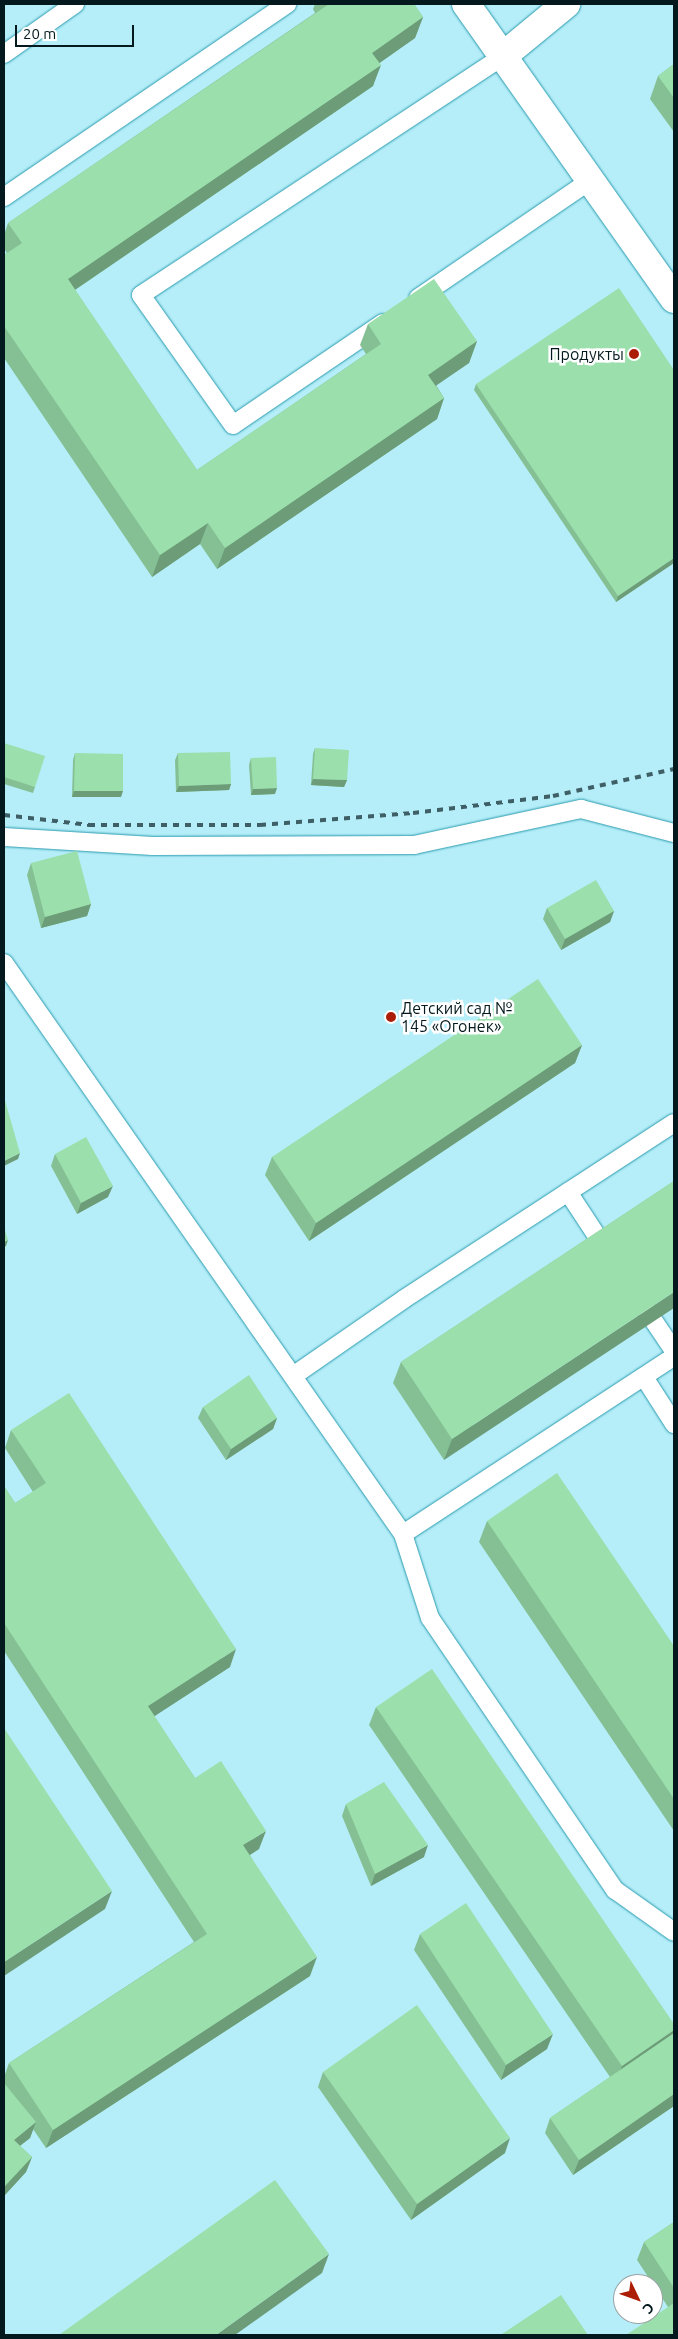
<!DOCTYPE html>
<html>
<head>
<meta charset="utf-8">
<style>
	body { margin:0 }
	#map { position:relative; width:678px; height:2339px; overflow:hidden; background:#b5eef9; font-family:Ubuntu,sans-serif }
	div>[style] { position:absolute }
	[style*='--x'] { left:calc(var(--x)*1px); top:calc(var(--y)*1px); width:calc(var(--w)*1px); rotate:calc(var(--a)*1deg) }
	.roads { filter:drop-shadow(0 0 1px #299aad) drop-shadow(0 0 1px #299aad) }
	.service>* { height:18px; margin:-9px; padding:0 9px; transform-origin:9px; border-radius:9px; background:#fff }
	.minor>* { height:28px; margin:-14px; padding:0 14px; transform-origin:14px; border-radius:14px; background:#fff }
	.tertiary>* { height:28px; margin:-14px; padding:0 14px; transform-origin:14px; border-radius:14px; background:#fff }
	.rail>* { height:4px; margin-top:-2px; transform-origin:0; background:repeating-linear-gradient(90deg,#3e5f66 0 6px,transparent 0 12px) }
	.wall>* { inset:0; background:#85c094 }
	.shaded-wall>* { inset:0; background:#6c9c78 }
	.building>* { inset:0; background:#9bdfac }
	.dots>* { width:14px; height:14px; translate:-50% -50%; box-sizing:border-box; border:2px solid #fff; border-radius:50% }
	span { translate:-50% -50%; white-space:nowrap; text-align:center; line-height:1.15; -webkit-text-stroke:5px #fff; paint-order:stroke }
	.poi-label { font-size:16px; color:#03191d }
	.right { translate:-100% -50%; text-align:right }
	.left { translate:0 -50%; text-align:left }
	.frame { position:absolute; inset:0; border:5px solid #03191d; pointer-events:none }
	.north { position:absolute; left:613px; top:2274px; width:50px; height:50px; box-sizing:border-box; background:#fff; border:1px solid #9aa3a5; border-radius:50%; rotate:132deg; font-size:14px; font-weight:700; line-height:20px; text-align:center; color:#03191d }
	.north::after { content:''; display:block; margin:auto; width:18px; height:22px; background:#ac1d07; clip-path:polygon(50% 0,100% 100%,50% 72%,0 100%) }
	.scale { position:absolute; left:15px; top:25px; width:119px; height:22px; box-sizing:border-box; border:2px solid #03191d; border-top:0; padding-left:6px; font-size:15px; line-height:18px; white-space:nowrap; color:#03191d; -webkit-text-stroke:4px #fff; paint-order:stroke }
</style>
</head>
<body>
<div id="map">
	<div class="roads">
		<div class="service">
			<div style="--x:4;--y:54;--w:87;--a:-35.2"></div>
			<div style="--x:4;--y:197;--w:343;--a:-34.3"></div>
			<div style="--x:418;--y:298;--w:209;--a:-34.3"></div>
			<div style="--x:383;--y:323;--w:181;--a:145.8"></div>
			<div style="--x:233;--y:425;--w:159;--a:-125.3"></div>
			<div style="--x:141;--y:295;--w:434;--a:-33.4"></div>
			<div style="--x:4;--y:837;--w:149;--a:3.5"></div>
			<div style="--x:153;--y:846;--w:261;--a:-0.2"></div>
			<div style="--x:414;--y:845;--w:171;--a:-12.2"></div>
			<div style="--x:581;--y:809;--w:96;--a:14.5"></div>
			<div style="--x:4;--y:963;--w:697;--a:55.06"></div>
			<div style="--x:403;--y:1534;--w:88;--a:72.2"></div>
			<div style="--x:430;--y:1618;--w:329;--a:55.8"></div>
			<div style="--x:615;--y:1890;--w:72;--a:35.4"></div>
			<div style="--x:568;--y:1192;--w:73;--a:56.7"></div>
			<div style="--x:641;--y:1302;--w:59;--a:56"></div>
			<div style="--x:293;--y:1376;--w:135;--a:-34.7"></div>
			<div style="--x:404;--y:1299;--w:322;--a:-33.1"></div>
			<div style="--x:644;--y:1377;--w:56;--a:57.4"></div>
			<div style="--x:403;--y:1534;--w:324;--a:-33.2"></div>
		</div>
		<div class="minor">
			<div style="--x:466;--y:4;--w:361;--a:54.8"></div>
		</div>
		<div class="tertiary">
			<div style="--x:503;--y:56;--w:82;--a:-39.5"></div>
		</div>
	</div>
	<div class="rail">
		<div style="--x:4;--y:815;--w:86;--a:6.7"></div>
		<div style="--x:89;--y:825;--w:171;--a:0"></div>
		<div style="--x:260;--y:825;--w:153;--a:-4.5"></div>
		<div style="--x:413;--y:813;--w:141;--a:-6.9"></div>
		<div style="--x:553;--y:796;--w:124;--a:-12.6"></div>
	</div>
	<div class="wall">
		<div style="clip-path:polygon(315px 4px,414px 4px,423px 17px,415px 38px,379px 63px,373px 86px,75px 290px,197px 470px,366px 354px,360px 345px,368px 324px,477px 341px,469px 363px,436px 385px,444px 398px,437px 419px,217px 569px,200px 544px,152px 577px,4px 358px,4px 255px,7px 253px,4px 249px,4px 235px,8px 223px,315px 13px,313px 9px)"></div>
		<div style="clip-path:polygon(674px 64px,674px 132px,650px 99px,658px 76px)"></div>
		<div style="clip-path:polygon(674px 370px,674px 563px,616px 602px,474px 390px,476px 384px)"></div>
		<div style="clip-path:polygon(4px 743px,35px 787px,33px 793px,4px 784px)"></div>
		<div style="clip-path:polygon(315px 748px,347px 780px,344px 787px,311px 785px,313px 754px)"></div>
		<div style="clip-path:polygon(75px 753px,121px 797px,72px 797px,73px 760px)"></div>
		<div style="clip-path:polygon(178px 753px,231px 784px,229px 790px,176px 792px,175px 760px)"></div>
		<div style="clip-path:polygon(251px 758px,275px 794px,251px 795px,249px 765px)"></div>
		<div style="clip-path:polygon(31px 863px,91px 904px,87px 916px,41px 928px,27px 875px)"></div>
		<div style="clip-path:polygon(547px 908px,614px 911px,610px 922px,561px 950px,543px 919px)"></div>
		<div style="clip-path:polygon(582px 1045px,575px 1063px,309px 1241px,265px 1175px,272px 1157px)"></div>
		<div style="clip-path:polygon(55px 1154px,108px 1197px,77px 1214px,51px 1166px)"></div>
		<div style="clip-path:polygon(674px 1181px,444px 1460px,393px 1383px,401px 1362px)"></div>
		<div style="clip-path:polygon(203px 1407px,277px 1418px,273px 1429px,226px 1460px,198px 1418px)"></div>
		<div style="clip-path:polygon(11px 1430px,230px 1667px,154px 1716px,195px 1778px,259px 1849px,250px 1855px,310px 1976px,46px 2148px,33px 2129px,30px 2138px,20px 2146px,32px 2157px,26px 2172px,4px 2196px,4px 2077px,9px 2063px,194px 1942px,4px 1651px,4px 1486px,15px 1503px,33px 1492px,5px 1448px)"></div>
		<div style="clip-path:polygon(487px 1521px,674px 1646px,674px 1831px,479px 1542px)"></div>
		<div style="clip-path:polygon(376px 1707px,674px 2024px,674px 2106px,573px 2175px,545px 2133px,550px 2118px,610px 2077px,369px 1725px)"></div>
		<div style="clip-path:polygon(346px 1804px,424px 1857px,371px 1886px,342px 1816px)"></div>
		<div style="clip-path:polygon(420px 1934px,547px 2049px,501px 2080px,414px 1950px)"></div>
		<div style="clip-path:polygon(323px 2072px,505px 2153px,411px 2220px,318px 2087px)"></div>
		<div style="clip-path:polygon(674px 2222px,674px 2335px,668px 2307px,637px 2260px,644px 2242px)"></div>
	</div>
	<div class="shaded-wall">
		<div style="clip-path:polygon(423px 17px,415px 38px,364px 74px,372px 53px)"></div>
		<div style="clip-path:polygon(381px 65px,373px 86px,60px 300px,68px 279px)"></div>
		<div style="clip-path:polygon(477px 341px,469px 363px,421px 396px,428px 375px)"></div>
		<div style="clip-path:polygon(444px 398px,437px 419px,217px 569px,225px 548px)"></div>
		<div style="clip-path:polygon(208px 523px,200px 544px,152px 577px,160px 555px)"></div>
		<div style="clip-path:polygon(674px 558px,674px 563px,616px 602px,618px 596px)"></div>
		<div style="clip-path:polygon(313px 779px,347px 780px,344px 787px,311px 785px)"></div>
		<div style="clip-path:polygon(231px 784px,229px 790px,176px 792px,179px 786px)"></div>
		<div style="clip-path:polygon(277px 788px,275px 794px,251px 795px,253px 789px)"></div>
		<div style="clip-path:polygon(74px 791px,123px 791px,121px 797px,72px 797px)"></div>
		<div style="clip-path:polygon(91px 904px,87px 916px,41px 928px,45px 917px)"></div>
		<div style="clip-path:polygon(614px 911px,610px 922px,561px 950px,565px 939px)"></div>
		<div style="clip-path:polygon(582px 1045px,575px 1063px,309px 1241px,316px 1223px)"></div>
		<div style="clip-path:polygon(20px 1153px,18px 1159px,4px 1166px,4px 1161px)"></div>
		<div style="clip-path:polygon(113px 1186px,108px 1197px,77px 1214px,81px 1203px)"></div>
		<div style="clip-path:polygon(8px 1240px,6px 1246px,4px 1247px,4px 1242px)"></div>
		<div style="clip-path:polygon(674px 1292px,674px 1308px,444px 1460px,452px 1439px)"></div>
		<div style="clip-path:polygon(277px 1418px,273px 1429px,226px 1460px,231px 1449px)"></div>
		<div style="clip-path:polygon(236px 1649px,230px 1667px,141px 1725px,148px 1706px)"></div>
		<div style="clip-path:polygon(266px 1831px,259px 1849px,237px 1863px,243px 1845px)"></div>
		<div style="clip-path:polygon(428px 1845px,424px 1857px,371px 1886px,375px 1874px)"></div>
		<div style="clip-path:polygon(112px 1891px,105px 1909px,4px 1976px,4px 1962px)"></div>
		<div style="clip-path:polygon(317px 1957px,310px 1976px,46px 2148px,53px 2130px)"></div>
		<div style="clip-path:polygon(674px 2030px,674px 2037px,615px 2085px,622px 2066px)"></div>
		<div style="clip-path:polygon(553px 2034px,547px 2049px,501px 2080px,506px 2065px)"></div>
		<div style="clip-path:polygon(674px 2094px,674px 2106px,573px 2175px,579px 2160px)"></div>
		<div style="clip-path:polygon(36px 2122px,30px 2138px,8px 2155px,14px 2140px)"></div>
		<div style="clip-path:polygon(510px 2138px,505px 2153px,411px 2220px,417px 2204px)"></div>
		<div style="clip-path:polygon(32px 2157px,26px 2172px,4px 2196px,4px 2187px)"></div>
		<div style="clip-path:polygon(329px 2254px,322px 2273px,235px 2335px,216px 2335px)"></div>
	</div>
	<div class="building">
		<div style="clip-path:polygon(329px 4px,414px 4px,423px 17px,372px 53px,381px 65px,68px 279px,197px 470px,381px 344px,368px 324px,434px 279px,477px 341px,428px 375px,444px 398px,225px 548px,208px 523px,160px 555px,4px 326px,4px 255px,22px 243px,8px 223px)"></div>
		<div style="clip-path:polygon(674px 64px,674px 98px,658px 76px)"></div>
		<div style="clip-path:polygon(619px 288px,674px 370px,674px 558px,618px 596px,476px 384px)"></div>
		<div style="clip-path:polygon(4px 743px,45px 756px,35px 787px,4px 777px)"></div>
		<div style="clip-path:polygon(315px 748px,349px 750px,347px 780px,313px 779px)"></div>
		<div style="clip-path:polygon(230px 752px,231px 784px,179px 786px,178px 753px)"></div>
		<div style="clip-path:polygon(75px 753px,123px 754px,123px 791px,74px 791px)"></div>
		<div style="clip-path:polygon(276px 757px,277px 788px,253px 789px,251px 758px)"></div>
		<div style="clip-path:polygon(77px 851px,91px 904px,45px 917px,31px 863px)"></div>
		<div style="clip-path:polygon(596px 880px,614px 911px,565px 939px,547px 908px)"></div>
		<div style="clip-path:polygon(538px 979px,582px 1045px,316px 1223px,272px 1157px)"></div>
		<div style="clip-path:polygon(4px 1097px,20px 1153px,4px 1161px)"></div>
		<div style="clip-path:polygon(86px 1137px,113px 1186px,81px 1203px,55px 1154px)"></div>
		<div style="clip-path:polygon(674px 1181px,674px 1292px,452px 1439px,401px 1362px)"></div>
		<div style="clip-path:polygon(4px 1227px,8px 1240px,4px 1242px)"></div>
		<div style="clip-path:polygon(249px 1375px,277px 1418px,231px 1449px,203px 1407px)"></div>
		<div style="clip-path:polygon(69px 1393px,236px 1649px,148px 1706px,195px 1778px,221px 1761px,266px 1831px,243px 1845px,317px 1957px,53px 2130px,9px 2063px,207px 1934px,4px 1623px,4px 1486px,15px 1503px,46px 1483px,11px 1430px)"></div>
		<div style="clip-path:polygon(557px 1473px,674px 1646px,674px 1799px,487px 1521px)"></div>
		<div style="clip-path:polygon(432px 1669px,674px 2024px,674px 2030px,622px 2066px,376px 1707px)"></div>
		<div style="clip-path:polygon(4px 1728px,112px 1891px,4px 1962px)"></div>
		<div style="clip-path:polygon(384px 1782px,428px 1845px,375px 1874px,346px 1804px)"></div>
		<div style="clip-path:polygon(466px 1903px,553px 2034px,506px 2065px,420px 1934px)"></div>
		<div style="clip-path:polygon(417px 2005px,510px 2138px,417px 2204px,323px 2072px)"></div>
		<div style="clip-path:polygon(674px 2033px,674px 2094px,579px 2160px,550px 2118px)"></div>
		<div style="clip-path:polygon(4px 2083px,36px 2122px,14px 2140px,32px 2157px,4px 2187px)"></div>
		<div style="clip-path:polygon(275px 2180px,329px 2254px,216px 2335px,59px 2335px)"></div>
		<div style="clip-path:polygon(674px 2222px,674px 2288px,644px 2242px)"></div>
		<div style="clip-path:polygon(561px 2295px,588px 2335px,503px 2335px,502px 2334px)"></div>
		<div style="clip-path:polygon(674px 2303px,674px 2335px,626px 2335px)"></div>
	</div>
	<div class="dots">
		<div style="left:634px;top:354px;background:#ac1d07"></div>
		<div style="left:391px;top:1017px;background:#ac1d07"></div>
	</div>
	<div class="poi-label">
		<span class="right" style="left:624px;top:354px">Продукты</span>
		<span class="left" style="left:401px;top:1017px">Детский сад №<br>145 «Огонек»</span>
	</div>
	<div class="frame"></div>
	<div class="north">С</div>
	<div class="scale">20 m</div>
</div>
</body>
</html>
